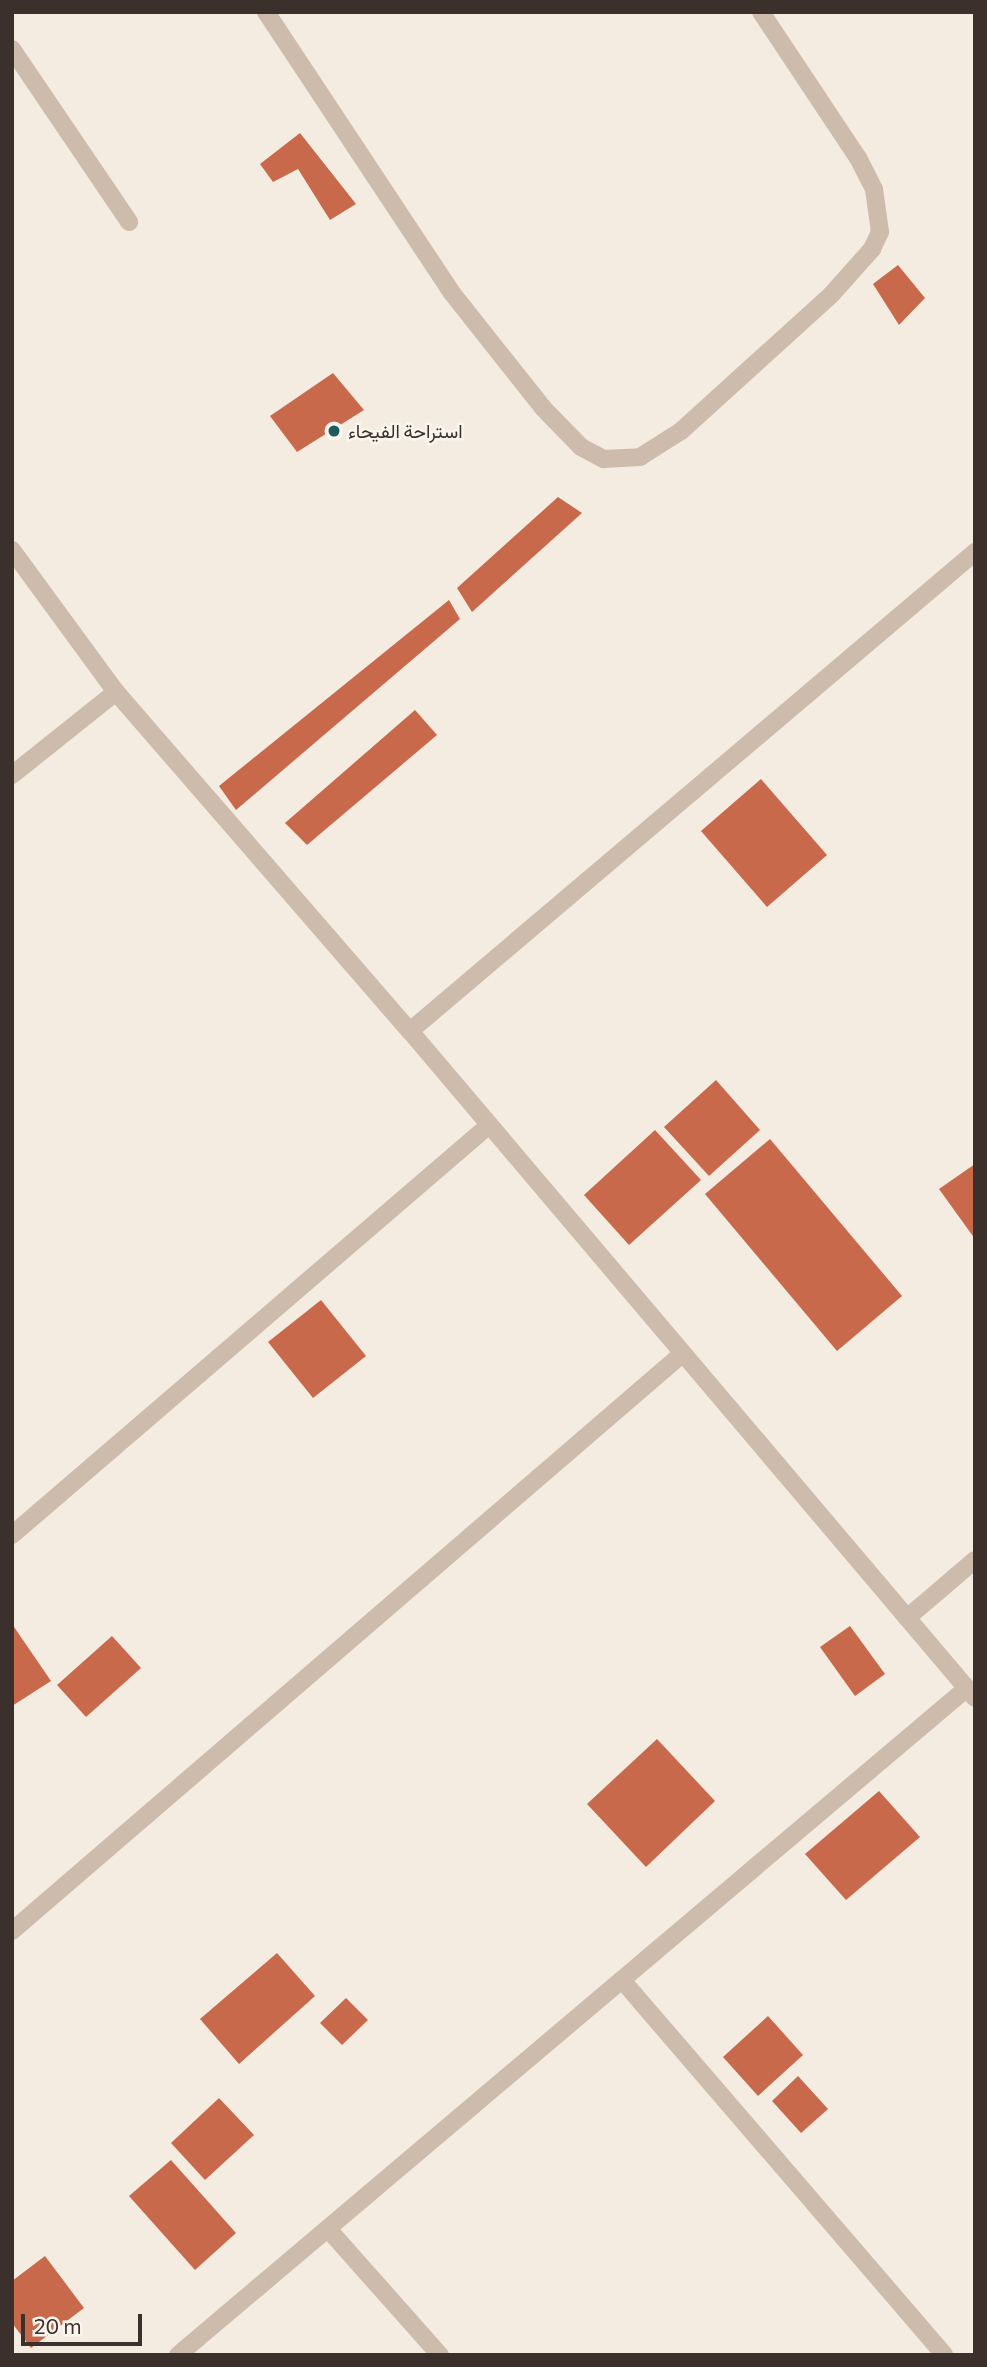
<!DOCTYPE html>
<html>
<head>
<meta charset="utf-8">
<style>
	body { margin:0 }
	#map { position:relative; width:987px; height:2367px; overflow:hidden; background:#f4ebe1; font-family:Commissioner,Vazirmatn,sans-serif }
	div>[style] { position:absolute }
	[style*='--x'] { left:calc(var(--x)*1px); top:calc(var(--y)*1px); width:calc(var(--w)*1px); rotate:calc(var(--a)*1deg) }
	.building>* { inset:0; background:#c8694b }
	.minor>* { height:18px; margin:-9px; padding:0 9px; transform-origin:9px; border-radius:9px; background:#cdbbac }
	.dots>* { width:19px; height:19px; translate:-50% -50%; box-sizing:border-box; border:4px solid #fbf5ee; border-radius:50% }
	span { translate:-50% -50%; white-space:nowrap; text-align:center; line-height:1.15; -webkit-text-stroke:5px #fbf5ee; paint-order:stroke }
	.poi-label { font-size:19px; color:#3b302b }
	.left { translate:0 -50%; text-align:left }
	.frame { position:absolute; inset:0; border:14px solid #3b302b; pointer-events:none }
	.scale { position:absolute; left:21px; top:2314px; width:121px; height:32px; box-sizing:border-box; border:4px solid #3b302b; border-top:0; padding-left:9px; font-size:21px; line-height:24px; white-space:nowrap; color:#3b302b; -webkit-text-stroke:5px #fbf5ee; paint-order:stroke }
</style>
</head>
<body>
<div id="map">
	<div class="building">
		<div style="clip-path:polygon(300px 133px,356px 204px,330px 220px,298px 169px,273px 182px,260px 164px)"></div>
		<div style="clip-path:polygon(898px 265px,925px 298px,899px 325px,873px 284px)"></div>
		<div style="clip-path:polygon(333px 373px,364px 410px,297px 452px,270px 416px)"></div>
		<div style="clip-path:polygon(558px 497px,582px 513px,472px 612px,457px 588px)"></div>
		<div style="clip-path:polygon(449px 600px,460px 619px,236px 810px,219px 786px)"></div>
		<div style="clip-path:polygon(415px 710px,437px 735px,307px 845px,285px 823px)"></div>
		<div style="clip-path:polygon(761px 779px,827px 855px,767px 907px,701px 831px)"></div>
		<div style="clip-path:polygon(716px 1080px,760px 1130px,709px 1176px,664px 1127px)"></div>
		<div style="clip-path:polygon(655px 1130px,701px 1180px,629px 1245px,584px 1195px)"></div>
		<div style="clip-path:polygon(770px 1139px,902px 1296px,837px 1351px,705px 1194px)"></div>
		<div style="clip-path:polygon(975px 1164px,975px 1239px,939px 1189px)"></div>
		<div style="clip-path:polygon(321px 1300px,366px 1356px,313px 1398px,268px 1342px)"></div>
		<div style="clip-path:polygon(12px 1624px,51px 1681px,12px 1706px)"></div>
		<div style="clip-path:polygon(850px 1626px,885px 1674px,855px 1696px,820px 1647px)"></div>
		<div style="clip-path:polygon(112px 1636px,141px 1668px,86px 1717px,57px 1685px)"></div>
		<div style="clip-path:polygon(657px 1739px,715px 1801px,646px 1867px,587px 1804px)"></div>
		<div style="clip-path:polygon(879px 1791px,920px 1837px,846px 1900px,805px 1854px)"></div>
		<div style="clip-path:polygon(277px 1953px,315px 1996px,239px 2064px,200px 2019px)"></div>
		<div style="clip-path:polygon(346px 1998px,368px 2020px,342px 2045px,320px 2023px)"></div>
		<div style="clip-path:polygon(768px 2016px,803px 2055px,758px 2096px,723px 2057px)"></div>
		<div style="clip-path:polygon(798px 2076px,828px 2109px,801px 2133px,772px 2101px)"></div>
		<div style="clip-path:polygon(219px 2098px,254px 2135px,205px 2180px,171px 2143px)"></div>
		<div style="clip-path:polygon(171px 2160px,236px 2233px,195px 2270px,129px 2196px)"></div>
		<div style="clip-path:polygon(45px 2256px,84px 2308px,31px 2348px,12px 2323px,12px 2281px)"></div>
	</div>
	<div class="minor">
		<div style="--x:266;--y:12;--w:337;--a:56.5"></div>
		<div style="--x:452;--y:293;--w:147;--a:51.6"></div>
		<div style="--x:543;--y:408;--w:54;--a:45.7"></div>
		<div style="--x:581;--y:447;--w:26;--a:28"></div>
		<div style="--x:604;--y:459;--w:36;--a:-3"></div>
		<div style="--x:640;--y:457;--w:49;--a:-32.4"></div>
		<div style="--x:681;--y:431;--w:202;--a:-42.2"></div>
		<div style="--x:831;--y:295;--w:62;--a:-48.3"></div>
		<div style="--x:872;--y:249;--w:19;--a:-65"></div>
		<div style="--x:880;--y:232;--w:43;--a:-97.9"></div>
		<div style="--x:874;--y:189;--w:35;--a:-117"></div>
		<div style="--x:858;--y:158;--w:175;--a:-123.6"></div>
		<div style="--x:12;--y:49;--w:209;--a:55.9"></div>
		<div style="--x:12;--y:550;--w:176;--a:53.8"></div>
		<div style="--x:12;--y:775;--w:133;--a:-38.6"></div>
		<div style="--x:116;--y:692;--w:449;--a:49.1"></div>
		<div style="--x:410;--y:1031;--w:874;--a:49.73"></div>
		<div style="--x:410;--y:1031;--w:741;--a:-40.29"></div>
		<div style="--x:12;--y:1535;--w:628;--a:-40.67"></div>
		<div style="--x:907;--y:1618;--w:89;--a:-40.5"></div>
		<div style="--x:12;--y:1931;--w:884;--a:-40.73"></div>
		<div style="--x:622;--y:1980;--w:494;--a:49.3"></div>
		<div style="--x:328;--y:2229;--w:169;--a:48.4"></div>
		<div style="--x:178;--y:2355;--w:1033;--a:-40.21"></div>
	</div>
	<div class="dots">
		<div style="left:334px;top:431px;background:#1f5a5e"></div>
	</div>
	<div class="poi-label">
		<span class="left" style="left:348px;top:431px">استراحة الفيحاء</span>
	</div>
	<div class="frame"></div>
	<div class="scale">20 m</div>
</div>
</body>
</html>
